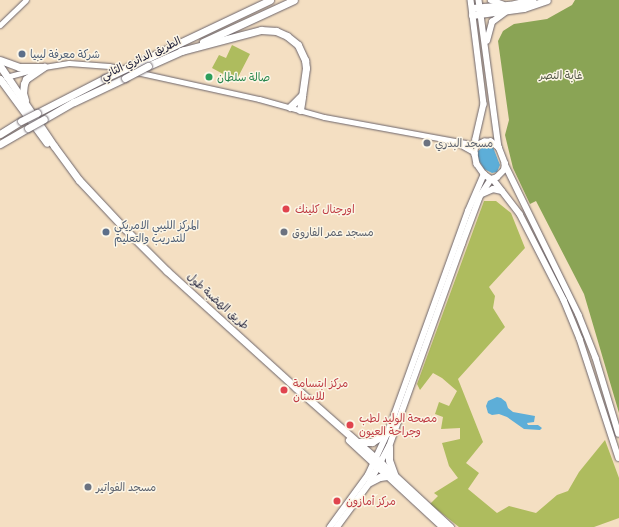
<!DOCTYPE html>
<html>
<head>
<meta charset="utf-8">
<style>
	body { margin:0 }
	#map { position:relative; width:619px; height:527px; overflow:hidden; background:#f4dfc2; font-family:Delius,"Playpen Sans Arabic",sans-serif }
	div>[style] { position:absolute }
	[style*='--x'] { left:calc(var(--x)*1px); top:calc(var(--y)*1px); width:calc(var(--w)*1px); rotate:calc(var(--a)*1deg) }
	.green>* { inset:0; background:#aebc5e }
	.forest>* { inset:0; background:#8aa455 }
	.water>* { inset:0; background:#5daed8 }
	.roads { filter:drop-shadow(0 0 1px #6c646a) drop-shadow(0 0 1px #6c646a) }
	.secondary>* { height:5px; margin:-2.5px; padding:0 2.5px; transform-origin:2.5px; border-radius:2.5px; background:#fff }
	.primary>* { height:5.5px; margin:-2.75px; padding:0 2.75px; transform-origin:2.75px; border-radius:2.75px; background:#fff }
	.highway>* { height:7px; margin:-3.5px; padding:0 3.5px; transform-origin:3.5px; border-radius:3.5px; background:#fff }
	.bridges { filter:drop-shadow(0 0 1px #6c646a) drop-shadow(0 0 1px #6c646a) }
	.highway-bridge>* { height:7px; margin:-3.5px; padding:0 3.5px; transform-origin:3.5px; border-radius:3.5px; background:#fff }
	.dots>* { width:11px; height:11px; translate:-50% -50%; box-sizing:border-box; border:2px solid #fcf5e5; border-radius:50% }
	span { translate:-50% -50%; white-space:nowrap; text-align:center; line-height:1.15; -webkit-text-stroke:3px #fcf5e5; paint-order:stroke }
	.service-label { font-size:11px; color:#4e5e75 }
	.left { translate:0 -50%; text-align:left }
	.street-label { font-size:11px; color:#22223b }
	.park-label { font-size:11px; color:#535847 }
	.leisure-label { font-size:11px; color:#27864d }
	.worship-label { font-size:11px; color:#5b616d }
	.health-label { font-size:11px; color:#be3a42 }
</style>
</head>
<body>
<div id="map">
	<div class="green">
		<div style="clip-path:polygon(232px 45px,250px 54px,236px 81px,212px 68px,219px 55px,226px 58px)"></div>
		<div style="clip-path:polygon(484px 201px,496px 201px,511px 213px,525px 248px,489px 287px,495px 296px,493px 308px,505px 327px,458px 379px,483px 442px,466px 463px,479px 473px,468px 489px,497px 513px,509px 506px,536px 513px,557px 495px,568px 491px,579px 472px,605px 440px,619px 478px,619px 518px,594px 527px,459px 527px,430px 504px,438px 496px,434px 493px,458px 478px,449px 466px,442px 443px,460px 439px,460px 428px,441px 429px,443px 417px,435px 414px,439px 402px,449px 406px,457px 391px,442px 378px,433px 373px,420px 390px,417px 384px)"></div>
	</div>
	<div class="forest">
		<div style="clip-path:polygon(575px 0,619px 0,619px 413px,584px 294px,536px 201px,530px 204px,513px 168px,505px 135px,509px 120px,498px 41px,503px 31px,514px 24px,547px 19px,572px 5px)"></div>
	</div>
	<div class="water">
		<div style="clip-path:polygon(485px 145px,493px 147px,498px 160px,500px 165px,497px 172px,492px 173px,484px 169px,478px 159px,477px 152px)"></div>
		<div style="clip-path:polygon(497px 397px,501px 398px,506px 402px,508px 408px,513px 412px,535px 416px,534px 422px,527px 423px,528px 425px,538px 425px,542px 428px,540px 430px,524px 429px,507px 417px,499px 414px,492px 415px,488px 413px,486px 406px,488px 401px)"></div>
	</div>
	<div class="roads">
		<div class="secondary">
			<div style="--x:0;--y:25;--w:36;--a:-44"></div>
			<div style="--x:6;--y:77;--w:39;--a:-15"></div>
			<div style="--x:44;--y:67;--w:25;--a:-9"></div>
			<div style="--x:69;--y:63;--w:40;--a:4.3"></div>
			<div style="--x:109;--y:66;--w:154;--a:12.4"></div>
			<div style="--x:259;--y:99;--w:67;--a:15.5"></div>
			<div style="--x:324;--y:117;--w:144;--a:10.4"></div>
			<div style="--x:466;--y:143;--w:10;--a:24"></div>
			<div style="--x:459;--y:144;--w:18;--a:29"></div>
		</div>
		<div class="primary">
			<div style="--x:471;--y:0;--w:105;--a:82.9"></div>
			<div style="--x:484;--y:104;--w:36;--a:103"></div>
			<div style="--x:476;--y:139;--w:15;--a:94"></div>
			<div style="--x:475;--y:154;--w:10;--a:79"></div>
			<div style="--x:477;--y:164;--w:12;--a:55"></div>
			<div style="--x:484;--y:174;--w:9;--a:36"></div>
			<div style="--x:491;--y:179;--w:6;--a:-18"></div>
			<div style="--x:497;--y:177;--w:10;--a:-45"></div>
			<div style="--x:504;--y:170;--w:6;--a:-81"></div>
			<div style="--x:505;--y:164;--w:17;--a:-111"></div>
			<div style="--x:499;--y:148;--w:10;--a:-143"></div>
			<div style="--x:491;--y:142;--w:6;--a:180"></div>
			<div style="--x:485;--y:142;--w:10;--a:156"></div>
			<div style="--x:479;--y:0;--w:149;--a:82.3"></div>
			<div style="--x:491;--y:0;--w:12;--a:20"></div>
			<div style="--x:487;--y:41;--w:20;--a:-75"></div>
			<div style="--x:492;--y:22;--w:17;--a:-36"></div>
			<div style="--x:505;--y:164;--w:168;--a:63.9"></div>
			<div style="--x:579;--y:315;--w:46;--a:68.4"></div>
			<div style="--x:596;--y:358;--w:79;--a:73.2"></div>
			<div style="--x:493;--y:179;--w:44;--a:52.4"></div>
			<div style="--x:520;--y:214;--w:97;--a:62.9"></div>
			<div style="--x:564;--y:300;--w:42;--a:67.7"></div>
			<div style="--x:580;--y:339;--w:125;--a:71.9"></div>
			<div style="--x:482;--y:194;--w:12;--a:-24"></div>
			<div style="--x:493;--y:189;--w:9;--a:13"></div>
			<div style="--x:330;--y:527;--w:64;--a:-53.8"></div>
			<div style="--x:368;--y:475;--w:47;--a:-65.1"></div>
			<div style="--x:388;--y:432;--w:235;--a:-70.1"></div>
			<div style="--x:468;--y:211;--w:40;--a:-66.6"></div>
			<div style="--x:337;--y:527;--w:56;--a:-53.7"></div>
			<div style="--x:370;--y:482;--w:40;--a:-62"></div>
			<div style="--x:389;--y:447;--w:216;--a:-70.2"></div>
			<div style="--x:462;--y:244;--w:51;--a:-69.4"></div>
			<div style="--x:480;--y:196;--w:20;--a:-57"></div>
		</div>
		<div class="highway">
			<div style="--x:472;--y:8;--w:38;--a:-5"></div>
			<div style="--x:510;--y:5;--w:23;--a:-13"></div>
			<div style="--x:472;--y:15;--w:52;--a:-7.7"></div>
			<div style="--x:524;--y:8;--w:24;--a:-19"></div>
			<div style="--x:203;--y:42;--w:100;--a:-24.8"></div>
			<div style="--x:181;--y:51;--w:83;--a:-14.7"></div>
			<div style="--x:261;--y:30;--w:15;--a:4"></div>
			<div style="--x:276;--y:31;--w:12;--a:24"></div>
			<div style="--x:287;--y:36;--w:14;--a:39"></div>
			<div style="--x:298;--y:45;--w:17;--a:65"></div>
			<div style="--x:305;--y:60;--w:8;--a:83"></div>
			<div style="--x:306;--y:68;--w:27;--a:98"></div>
			<div style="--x:302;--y:95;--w:17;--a:135"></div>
			<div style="--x:0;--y:60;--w:20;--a:20"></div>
			<div style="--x:19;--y:67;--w:23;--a:0"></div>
			<div style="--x:0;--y:66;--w:97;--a:56"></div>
			<div style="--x:54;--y:146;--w:42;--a:53.7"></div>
			<div style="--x:79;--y:180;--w:67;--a:46.8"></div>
			<div style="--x:125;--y:229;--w:59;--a:45"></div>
			<div style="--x:167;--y:271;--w:174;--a:42.2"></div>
			<div style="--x:296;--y:388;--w:113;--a:41.4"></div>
			<div style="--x:381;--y:463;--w:94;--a:42.8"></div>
			<div style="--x:148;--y:66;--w:39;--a:-24"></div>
			<div style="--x:129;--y:67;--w:156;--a:-25.4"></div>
			<div style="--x:0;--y:79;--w:79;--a:53.7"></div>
			<div style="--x:25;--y:100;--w:7;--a:-106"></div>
			<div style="--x:23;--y:93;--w:9;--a:-84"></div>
			<div style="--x:24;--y:84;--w:5;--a:-68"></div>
			<div style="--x:26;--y:79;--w:22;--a:-34"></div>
			<div style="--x:300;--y:110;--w:13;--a:-81"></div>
			<div style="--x:37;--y:113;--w:76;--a:-27.2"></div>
			<div style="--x:44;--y:119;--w:34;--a:-30"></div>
			<div style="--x:74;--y:102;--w:56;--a:-25.2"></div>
			<div style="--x:0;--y:134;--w:25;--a:-32"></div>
			<div style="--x:0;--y:144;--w:32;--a:-30"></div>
			<div style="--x:349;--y:440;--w:128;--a:42.8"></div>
			<div style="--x:357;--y:442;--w:15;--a:0"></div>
			<div style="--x:372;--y:442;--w:19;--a:-32"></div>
			<div style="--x:389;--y:447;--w:13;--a:90"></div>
			<div style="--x:389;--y:460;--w:15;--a:70"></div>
			<div style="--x:370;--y:482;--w:11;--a:-27"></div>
			<div style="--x:380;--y:477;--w:7;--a:-8"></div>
		</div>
	</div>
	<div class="bridges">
		<div class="highway-bridge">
			<div style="--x:105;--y:78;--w:26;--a:-25"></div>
			<div style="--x:125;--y:78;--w:26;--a:-28"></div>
			<div style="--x:21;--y:121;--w:18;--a:-27"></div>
			<div style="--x:28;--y:128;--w:18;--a:-29"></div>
		</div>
	</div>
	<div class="dots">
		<div style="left:22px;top:54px;background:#5c6f8a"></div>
		<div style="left:209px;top:77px;background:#2e9e5b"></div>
		<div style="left:427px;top:143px;background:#6b7280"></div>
		<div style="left:286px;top:209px;background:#e0444e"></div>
		<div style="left:106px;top:232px;background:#5c6f8a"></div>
		<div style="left:284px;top:232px;background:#6b7280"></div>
		<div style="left:284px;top:390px;background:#e0444e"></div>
		<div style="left:350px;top:425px;background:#e0444e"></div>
		<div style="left:88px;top:487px;background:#6b7280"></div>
		<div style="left:337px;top:501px;background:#e0444e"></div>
	</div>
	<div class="service-label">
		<span class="left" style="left:30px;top:54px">شركة معرفة ليبيا</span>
		<span class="left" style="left:114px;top:232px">المركز الليبي الامريكي<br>للتدريب والتعليم</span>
	</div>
	<div class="street-label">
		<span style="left:141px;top:58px;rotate:-25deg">الطريق الدائري الثاني</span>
		<span style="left:218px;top:301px;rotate:42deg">طريق الهضبة طول</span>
	</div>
	<div class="park-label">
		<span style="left:561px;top:75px">غابة النصر</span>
	</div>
	<div class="leisure-label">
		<span class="left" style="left:217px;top:77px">صالة سلطان</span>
	</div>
	<div class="worship-label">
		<span class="left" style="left:435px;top:143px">مسجد البدري</span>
		<span class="left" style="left:292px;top:232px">مسجد عمر الفاروق</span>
		<span class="left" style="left:96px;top:487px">مسجد الفواتير</span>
	</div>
	<div class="health-label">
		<span class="left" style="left:295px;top:209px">اورجنال كلينك</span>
		<span class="left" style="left:293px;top:390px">مركز ابتسامة<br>للاسنان</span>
		<span class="left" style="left:359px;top:425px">مصحة الوليد لطب<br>وجراحة العيون</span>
		<span class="left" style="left:346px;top:501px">مركز أمازون</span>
	</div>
</div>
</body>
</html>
